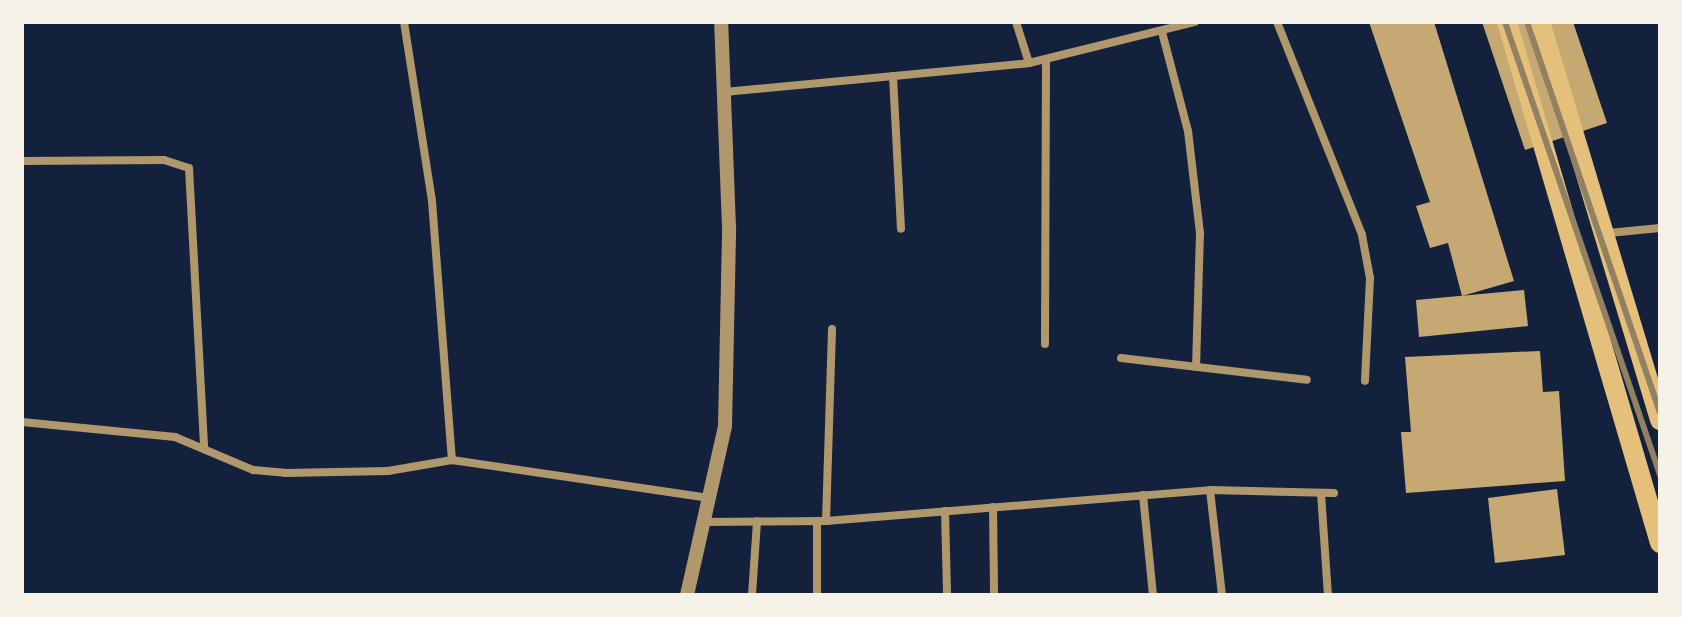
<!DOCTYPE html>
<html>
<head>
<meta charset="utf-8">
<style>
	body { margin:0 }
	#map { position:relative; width:1682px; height:617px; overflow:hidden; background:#14213d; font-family:"Nunito Sans",sans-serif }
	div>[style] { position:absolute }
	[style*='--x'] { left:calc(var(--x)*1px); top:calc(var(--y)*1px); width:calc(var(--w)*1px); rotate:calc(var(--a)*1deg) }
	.building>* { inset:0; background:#c6a872 }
	.minor>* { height:8px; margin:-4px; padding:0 4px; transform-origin:4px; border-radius:4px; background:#b1986c }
	.tertiary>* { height:14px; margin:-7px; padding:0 7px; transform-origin:7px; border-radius:7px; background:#b1986c }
	.primary>* { height:20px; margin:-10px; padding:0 10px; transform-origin:10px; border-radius:10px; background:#e5c07b }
	.rail>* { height:6px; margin:-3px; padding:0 3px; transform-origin:3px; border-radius:3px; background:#918062 }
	span { translate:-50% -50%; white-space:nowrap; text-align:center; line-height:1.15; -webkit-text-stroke:7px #f6f1e7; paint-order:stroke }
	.frame { position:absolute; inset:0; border:24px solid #f6f1e7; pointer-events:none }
</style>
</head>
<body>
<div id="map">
	<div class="building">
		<div style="clip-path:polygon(1369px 22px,1434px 22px,1514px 281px,1462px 296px,1448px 243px,1430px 248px,1416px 206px,1430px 202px)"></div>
		<div style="clip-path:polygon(1482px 22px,1573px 22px,1607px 123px,1525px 150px)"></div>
		<div style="clip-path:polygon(1524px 290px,1528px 326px,1419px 337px,1416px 300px)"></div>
		<div style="clip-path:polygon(1540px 351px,1543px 392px,1559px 391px,1565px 481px,1406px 493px,1401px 432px,1411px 432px,1405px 357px)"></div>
		<div style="clip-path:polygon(1557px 489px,1565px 555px,1495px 563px,1488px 498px)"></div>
	</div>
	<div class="minor">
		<div style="--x:404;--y:22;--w:181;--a:81.1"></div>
		<div style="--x:432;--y:201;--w:260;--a:85.6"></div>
		<div style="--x:452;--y:460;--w:260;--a:8.4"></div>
		<div style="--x:1016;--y:22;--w:43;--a:72.4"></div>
		<div style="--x:1277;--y:22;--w:229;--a:68.2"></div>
		<div style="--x:1362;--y:235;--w:44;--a:79.5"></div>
		<div style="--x:1370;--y:278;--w:103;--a:92.8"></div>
		<div style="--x:1162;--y:32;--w:102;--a:75.3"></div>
		<div style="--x:1188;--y:131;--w:103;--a:83.3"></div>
		<div style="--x:1200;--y:233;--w:134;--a:91.7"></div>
		<div style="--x:893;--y:76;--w:153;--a:87"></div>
		<div style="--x:724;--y:92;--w:306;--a:-5.4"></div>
		<div style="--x:1029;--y:63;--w:171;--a:-13.9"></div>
		<div style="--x:22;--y:161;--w:142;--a:-0.4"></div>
		<div style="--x:164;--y:160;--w:26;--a:18"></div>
		<div style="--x:189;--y:168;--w:281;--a:86.9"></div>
		<div style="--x:1609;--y:233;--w:51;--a:-5.6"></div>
		<div style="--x:1045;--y:344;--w:285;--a:-89.8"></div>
		<div style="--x:1121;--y:358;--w:187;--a:6.7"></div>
		<div style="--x:22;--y:422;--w:154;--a:5.6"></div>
		<div style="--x:175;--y:437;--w:85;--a:22.9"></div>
		<div style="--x:253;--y:470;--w:32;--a:5"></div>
		<div style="--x:285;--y:473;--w:103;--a:-1.1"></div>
		<div style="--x:388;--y:471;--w:65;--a:-9.8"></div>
		<div style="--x:1210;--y:490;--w:124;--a:1.4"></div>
		<div style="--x:1321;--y:493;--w:102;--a:86.1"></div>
		<div style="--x:1143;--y:495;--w:100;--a:84.3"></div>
		<div style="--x:993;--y:507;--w:88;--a:89.3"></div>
		<div style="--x:945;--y:511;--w:84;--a:88.6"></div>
		<div style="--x:817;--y:521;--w:74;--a:90"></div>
		<div style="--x:826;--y:521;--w:192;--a:-88.2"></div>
		<div style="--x:703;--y:522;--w:123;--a:-0.5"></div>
		<div style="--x:826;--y:521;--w:385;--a:-4.6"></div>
		<div style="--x:1210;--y:490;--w:106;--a:83.5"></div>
		<div style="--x:752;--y:595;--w:74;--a:-86.1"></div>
	</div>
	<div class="tertiary">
		<div style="--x:687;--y:595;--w:173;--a:-77.3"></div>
		<div style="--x:725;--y:426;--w:199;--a:-88.8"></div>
		<div style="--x:729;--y:227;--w:205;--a:-92.2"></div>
	</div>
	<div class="primary">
		<div style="--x:1507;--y:22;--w:543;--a:73.63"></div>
		<div style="--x:1540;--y:22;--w:416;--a:73.2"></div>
	</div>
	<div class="rail">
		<div style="--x:1505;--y:22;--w:480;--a:71.1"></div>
		<div style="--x:1527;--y:22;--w:412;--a:71.2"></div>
	</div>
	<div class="frame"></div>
</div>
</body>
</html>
